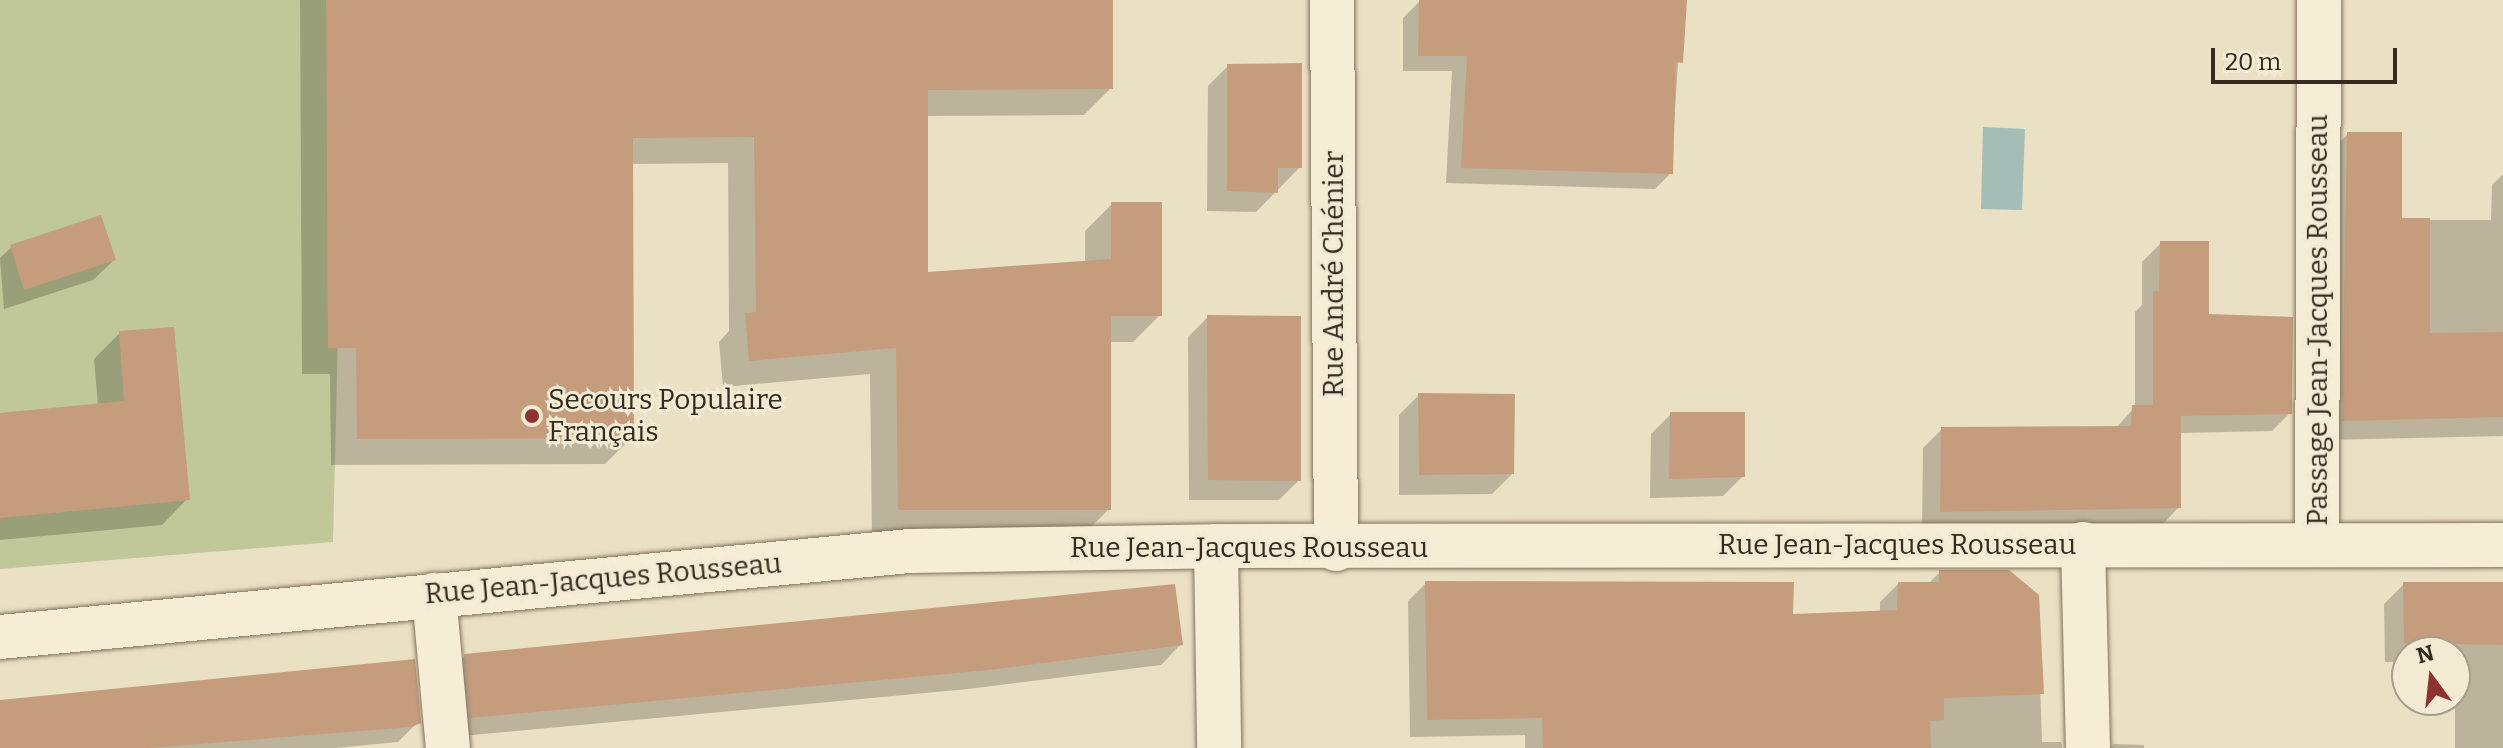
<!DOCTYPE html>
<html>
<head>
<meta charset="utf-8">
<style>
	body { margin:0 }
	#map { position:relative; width:2503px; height:748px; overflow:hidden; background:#eae0c4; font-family:Bitter,serif }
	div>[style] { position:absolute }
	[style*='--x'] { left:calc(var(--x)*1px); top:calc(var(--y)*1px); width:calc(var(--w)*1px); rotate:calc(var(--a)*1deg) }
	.green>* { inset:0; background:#c0c798 }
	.water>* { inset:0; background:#a5bdb7 }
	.shadow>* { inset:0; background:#0003 }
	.building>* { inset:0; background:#c59d7c }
	.roads { filter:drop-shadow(0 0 2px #83725c) drop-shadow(0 0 2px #83725c) }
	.minor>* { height:44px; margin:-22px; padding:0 22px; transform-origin:22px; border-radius:22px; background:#f6edd6 }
	.dots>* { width:22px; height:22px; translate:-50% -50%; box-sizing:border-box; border:4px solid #f2ead2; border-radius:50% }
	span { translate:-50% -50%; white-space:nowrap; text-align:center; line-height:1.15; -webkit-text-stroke:6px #f2ead2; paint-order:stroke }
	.street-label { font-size:28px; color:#342a1f }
	.poi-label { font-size:28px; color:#342a1f }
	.left { translate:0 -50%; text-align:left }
	.north { position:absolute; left:2391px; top:636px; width:80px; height:80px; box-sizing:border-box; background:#f2ead2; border:2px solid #a69d8a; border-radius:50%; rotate:345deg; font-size:22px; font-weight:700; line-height:32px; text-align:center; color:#342a1f }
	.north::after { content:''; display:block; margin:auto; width:28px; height:36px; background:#8d3231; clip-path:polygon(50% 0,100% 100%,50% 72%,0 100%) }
	.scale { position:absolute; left:2211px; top:48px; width:186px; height:36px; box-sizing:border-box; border:4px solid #342a1f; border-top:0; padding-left:10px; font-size:24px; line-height:28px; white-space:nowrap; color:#342a1f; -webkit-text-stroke:6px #f2ead2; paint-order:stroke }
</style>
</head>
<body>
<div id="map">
	<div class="green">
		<div style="clip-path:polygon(0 0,346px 0,333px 542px,0 569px)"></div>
	</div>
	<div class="water">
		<div style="clip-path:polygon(1983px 127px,2025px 129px,2022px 210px,1981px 209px)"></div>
	</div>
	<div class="shadow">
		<div style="clip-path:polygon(300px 0,1111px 0,1111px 88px,1084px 115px,926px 116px,926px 274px,1085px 262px,1085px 231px,1112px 204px,1160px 315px,1133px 342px,1109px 342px,1109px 509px,1082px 536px,872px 536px,870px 374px,723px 387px,719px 342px,729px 331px,728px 163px,631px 164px,632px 437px,605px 464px,331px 465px,330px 374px,302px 374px)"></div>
		<div style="clip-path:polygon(1682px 0,1671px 173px,1655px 189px,1446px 183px,1452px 71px,1403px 71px,1403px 18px,1419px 2px)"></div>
		<div style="clip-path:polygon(1228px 66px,1300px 167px,1256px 212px,1207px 211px,1208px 86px)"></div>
		<div style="clip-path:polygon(2348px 134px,2400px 220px,2491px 220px,2492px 185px,2503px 174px,2503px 436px,2324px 440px,2328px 153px)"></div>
		<div style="clip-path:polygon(2161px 243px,2207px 316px,2290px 413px,2272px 431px,2179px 433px,2179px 507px,2161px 526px,1922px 530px,1923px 448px,1942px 429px,2115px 429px,2135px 407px,2135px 312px,2142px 305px,2142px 262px)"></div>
		<div style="clip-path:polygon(12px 247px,114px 260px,93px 280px,4px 309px,0 258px)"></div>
		<div style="clip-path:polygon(1208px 317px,1299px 480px,1279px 500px,1189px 500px,1188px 337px)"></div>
		<div style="clip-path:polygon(120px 333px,187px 499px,162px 525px,0 540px,0 428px,98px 405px,94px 359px)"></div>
		<div style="clip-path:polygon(1419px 395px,1512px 474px,1492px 494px,1399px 495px,1399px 415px)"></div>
		<div style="clip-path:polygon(1671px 414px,1743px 476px,1723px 496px,1650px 498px,1651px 434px)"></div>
		<div style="clip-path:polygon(1940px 572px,2037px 596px,2042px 742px,2061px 742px,2062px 748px,1525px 748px,1525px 735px,1410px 737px,1408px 601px,1426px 583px,1791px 616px,1880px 613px,1880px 602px,1898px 584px,1928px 584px)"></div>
		<div style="clip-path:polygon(2404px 584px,2503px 584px,2503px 748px,2455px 748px,2455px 652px,2407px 652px,2407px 662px,2385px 662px,2384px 604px)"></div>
		<div style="clip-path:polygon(1181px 644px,1161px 665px,968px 689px,451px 737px,445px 676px,465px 656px)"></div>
		<div style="clip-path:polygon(0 702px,418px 722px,398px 742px,336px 748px,0 748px)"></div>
		<div style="clip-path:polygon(2114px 744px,2144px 745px,2144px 748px,2110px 748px)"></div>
	</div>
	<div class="building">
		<div style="clip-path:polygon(326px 0,1113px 0,1113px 89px,928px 90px,928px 272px,1111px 259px,1111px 202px,1162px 202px,1162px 316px,1111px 316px,1111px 510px,898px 510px,896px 348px,749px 361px,745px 313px,756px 312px,754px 137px,633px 138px,634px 438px,357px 439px,356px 348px,328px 348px)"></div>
		<div style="clip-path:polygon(1419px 0,1687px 0,1683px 63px,1676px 62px,1673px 174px,1461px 168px,1467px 56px,1418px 56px)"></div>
		<div style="clip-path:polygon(1302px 63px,1302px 168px,1278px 168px,1278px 193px,1227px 191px,1227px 64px)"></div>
		<div style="clip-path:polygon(2347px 132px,2402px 132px,2402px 218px,2430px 218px,2430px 333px,2503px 332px,2503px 417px,2342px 421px)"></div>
		<div style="clip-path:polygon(101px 215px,116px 260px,24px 290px,10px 245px)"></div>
		<div style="clip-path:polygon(2160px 241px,2209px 241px,2209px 314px,2293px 317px,2292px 414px,2181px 416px,2181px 508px,1940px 512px,1941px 427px,2131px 426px,2132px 405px,2153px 405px,2153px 291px,2159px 291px)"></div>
		<div style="clip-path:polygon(1207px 315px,1301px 316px,1301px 481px,1208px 480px)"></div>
		<div style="clip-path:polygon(174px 327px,190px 500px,0 518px,0 413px,124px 401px,119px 331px)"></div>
		<div style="clip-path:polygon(1418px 393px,1515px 394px,1514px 474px,1419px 475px)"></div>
		<div style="clip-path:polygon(1670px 412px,1745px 412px,1745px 477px,1669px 479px)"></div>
		<div style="clip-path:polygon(1939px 570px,2009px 570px,2039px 595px,2044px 694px,1944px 698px,1944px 720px,1930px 721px,1931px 748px,1543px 748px,1542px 718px,1427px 720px,1425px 581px,1794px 582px,1793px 614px,1897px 610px,1898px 582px,1939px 582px)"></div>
		<div style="clip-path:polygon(2403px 582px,2503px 582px,2503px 645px,2404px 643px)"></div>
		<div style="clip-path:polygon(1175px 584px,1183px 645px,989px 670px,470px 718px,464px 654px)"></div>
		<div style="clip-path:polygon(415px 659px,421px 723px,411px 727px,149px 748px,0 748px,0 700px)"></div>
	</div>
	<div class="roads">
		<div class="minor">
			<div style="--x:1332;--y:0;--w:549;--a:89.58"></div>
			<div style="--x:2317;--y:543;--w:543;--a:-89.79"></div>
			<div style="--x:2083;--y:544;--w:204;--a:88.6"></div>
			<div style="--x:1216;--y:546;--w:202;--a:89.1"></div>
			<div style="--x:434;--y:595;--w:154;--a:84.8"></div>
			<div style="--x:0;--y:637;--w:914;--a:-5.4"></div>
			<div style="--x:910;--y:551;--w:306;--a:-0.9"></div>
			<div style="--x:1216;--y:546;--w:1287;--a:-0.04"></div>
		</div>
	</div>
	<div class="dots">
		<div style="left:532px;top:416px;background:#8d3231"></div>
	</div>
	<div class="street-label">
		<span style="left:1334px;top:274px;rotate:-90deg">Rue André Chénier</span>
		<span style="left:2318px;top:320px;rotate:-90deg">Passage Jean-Jacques Rousseau</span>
		<span style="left:1897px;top:545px">Rue Jean-Jacques Rousseau</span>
		<span style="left:1249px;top:548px">Rue Jean-Jacques Rousseau</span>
		<span style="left:603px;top:579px;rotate:-5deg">Rue Jean-Jacques Rousseau</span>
	</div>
	<div class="poi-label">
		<span class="left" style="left:548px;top:416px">Secours Populaire<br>Français</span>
	</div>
	<div class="north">N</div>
	<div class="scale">20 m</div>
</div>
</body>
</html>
